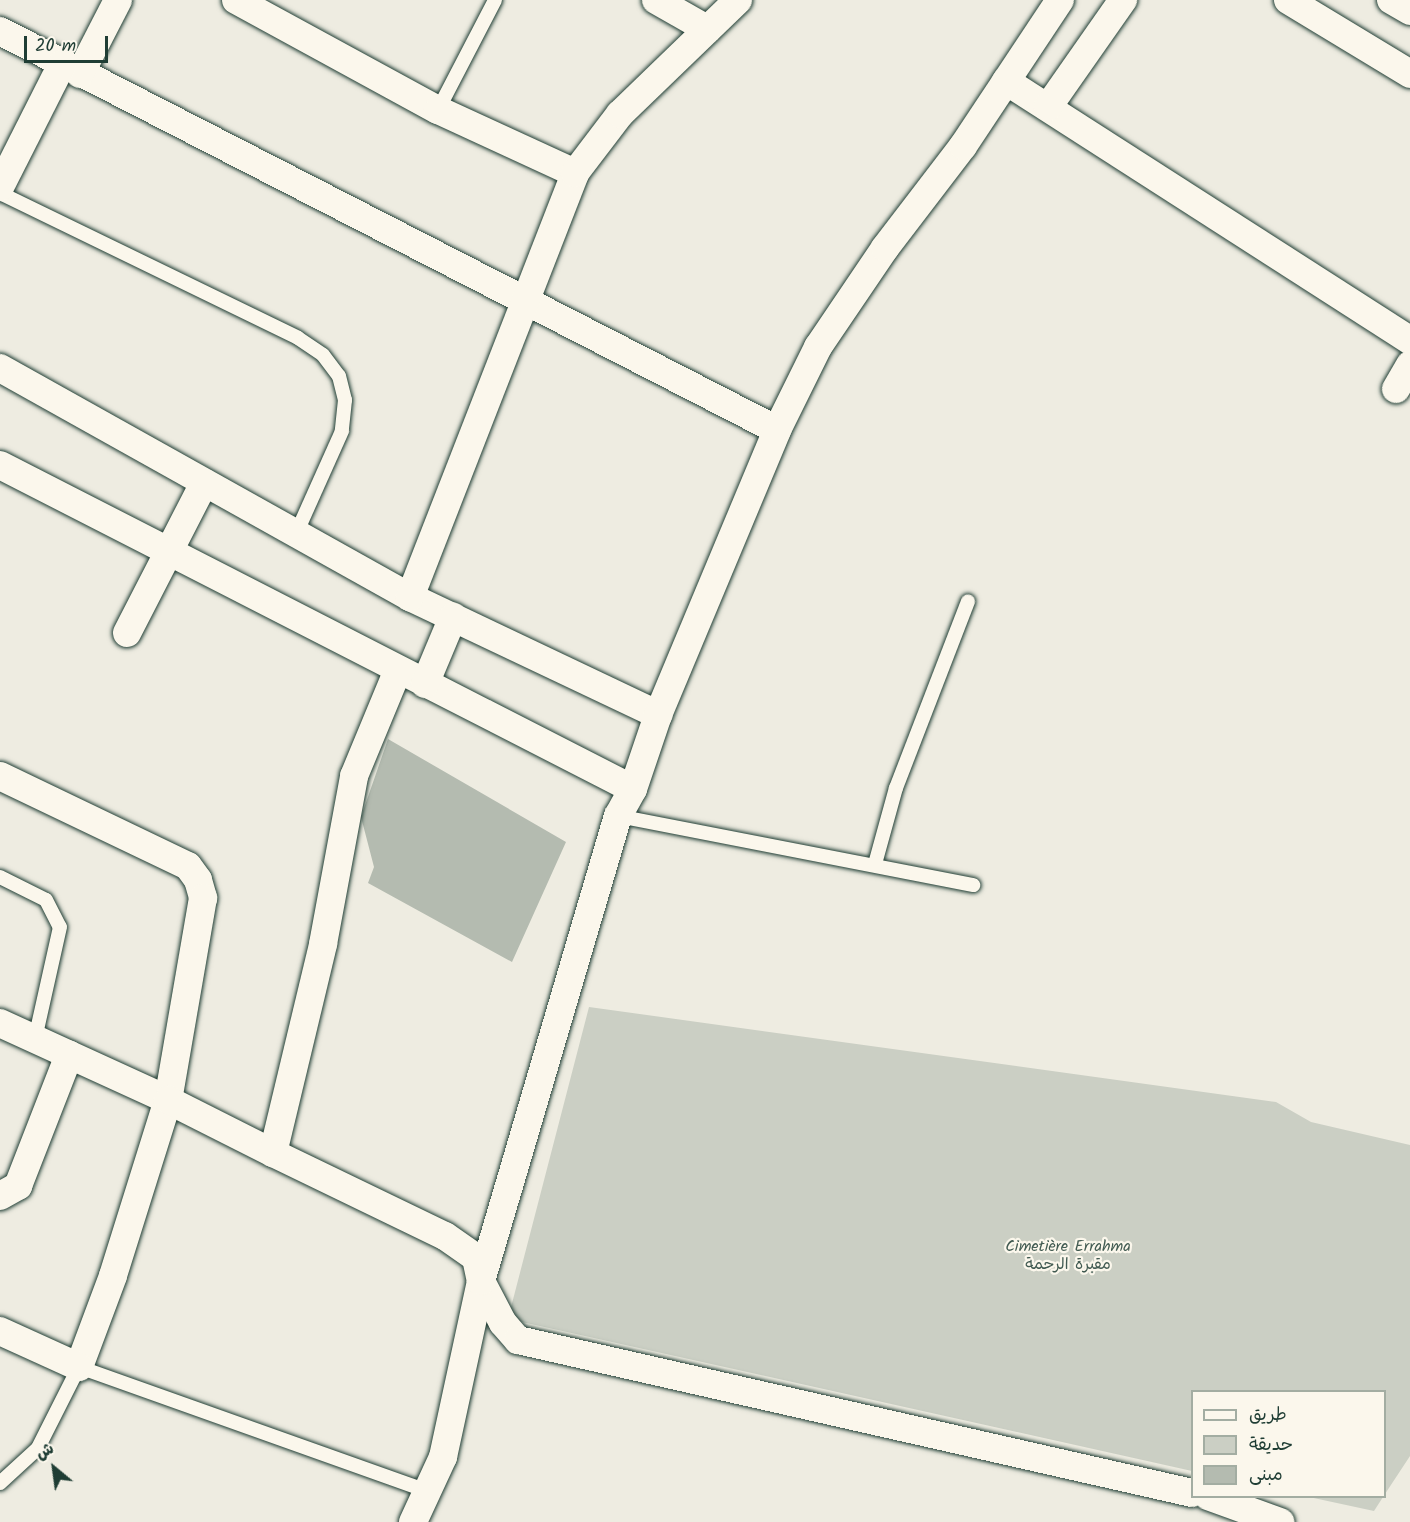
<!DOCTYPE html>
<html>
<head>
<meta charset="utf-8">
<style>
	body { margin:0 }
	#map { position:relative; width:1410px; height:1522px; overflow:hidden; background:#eeece1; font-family:Kalam,"Playpen Sans Arabic",sans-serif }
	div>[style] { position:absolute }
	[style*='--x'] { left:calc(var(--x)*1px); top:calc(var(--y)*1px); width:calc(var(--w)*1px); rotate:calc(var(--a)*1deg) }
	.green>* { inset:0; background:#cbcfc4 }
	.building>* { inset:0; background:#b4bbb0 }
	.roads { filter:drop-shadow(0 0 2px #1f3d34) drop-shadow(0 0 2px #1f3d34) }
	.service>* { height:14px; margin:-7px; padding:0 7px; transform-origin:7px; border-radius:7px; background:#fbf7ec }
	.minor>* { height:28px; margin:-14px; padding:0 14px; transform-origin:14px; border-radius:14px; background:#fbf7ec }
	span { translate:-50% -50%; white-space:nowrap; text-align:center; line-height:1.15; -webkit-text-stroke:4.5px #fbf7ec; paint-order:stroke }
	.park-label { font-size:16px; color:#415a51 }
	.legend { position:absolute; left:1191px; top:1390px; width:195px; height:108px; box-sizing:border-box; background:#fbf7ec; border:2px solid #a3ada2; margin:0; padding:8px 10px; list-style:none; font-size:18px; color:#1f3d34 }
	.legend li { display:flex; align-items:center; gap:12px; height:30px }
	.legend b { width:30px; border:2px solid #a3ada2 }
	.north { position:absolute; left:24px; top:1438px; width:60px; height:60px; -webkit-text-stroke:4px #fbf7ec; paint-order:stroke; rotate:331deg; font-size:16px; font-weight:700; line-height:24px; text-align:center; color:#1f3d34 }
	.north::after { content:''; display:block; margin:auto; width:21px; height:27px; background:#1f3d34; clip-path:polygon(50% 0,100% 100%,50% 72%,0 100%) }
	.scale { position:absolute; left:24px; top:36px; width:84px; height:27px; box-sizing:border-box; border:3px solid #1f3d34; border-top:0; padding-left:8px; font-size:18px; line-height:21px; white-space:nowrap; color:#1f3d34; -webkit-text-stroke:4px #fbf7ec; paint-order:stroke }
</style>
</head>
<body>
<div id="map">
	<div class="green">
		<div style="clip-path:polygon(589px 1007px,1276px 1102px,1311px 1122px,1410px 1145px,1410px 1456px,1385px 1494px,1384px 1392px,1192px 1392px,1192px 1471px,522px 1322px,509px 1315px)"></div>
		<div style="clip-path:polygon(1309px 1497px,1383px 1496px,1383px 1497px,1374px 1511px)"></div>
	</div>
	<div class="building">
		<div style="clip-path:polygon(388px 739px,566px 842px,512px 962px,368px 883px,374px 867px,361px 817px)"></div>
	</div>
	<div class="roads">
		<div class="service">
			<div style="--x:438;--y:110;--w:124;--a:-62.6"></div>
			<div style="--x:0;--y:193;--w:331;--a:25.9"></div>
			<div style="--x:298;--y:338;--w:30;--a:34"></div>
			<div style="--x:323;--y:355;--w:26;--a:53"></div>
			<div style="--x:339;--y:376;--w:25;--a:76"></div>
			<div style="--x:345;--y:400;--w:31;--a:96"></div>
			<div style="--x:342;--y:431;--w:113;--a:114.1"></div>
			<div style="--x:618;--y:816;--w:362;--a:11"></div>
			<div style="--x:875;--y:864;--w:79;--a:-74.6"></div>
			<div style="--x:896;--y:788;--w:200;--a:-68.9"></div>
			<div style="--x:0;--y:877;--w:51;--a:26.6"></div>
			<div style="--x:46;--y:900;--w:30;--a:63"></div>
			<div style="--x:60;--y:927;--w:115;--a:102.6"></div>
			<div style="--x:0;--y:1483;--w:52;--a:-42.6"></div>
			<div style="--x:38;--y:1448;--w:91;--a:-63.2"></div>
			<div style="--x:79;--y:1367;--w:370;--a:19.6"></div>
		</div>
		<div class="minor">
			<div style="--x:236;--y:0;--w:230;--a:28.6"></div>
			<div style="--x:438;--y:110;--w:151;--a:24.7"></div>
			<div style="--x:656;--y:0;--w:59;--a:29.6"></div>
			<div style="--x:1288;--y:0;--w:143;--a:31.2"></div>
			<div style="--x:1391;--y:0;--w:22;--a:30"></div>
			<div style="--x:0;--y:31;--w:873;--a:27.18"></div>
			<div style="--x:80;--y:74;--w:83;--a:-62.8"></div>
			<div style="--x:1006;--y:81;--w:480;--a:32.7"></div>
			<div style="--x:1048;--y:107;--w:131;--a:-55"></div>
			<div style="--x:0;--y:187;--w:138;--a:-63.2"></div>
			<div style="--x:0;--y:368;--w:470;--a:29.2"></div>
			<div style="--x:410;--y:597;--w:275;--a:25.4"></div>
			<div style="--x:658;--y:715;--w:309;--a:-67.3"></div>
			<div style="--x:777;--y:430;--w:93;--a:-63.7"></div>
			<div style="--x:818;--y:347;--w:120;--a:-55.9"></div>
			<div style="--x:885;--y:248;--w:128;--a:-52.6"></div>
			<div style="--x:963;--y:146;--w:175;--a:-56.4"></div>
			<div style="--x:1396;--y:389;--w:28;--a:-60"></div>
			<div style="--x:0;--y:465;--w:711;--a:27.11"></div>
			<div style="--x:410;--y:597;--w:455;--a:-68.7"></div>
			<div style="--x:575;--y:173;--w:74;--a:-52.7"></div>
			<div style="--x:620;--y:114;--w:164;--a:-44"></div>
			<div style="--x:127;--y:633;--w:169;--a:-62.8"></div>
			<div style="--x:425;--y:684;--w:73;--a:-67.3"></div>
			<div style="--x:0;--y:776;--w:208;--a:25.6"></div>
			<div style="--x:188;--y:866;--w:17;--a:54"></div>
			<div style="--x:198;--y:880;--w:19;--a:74"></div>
			<div style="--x:203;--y:898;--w:205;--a:99.8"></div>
			<div style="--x:168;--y:1100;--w:184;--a:107.4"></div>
			<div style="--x:113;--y:1276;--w:97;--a:110.5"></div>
			<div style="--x:79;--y:1367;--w:87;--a:-155.5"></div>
			<div style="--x:0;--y:1023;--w:185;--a:24.6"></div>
			<div style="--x:168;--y:1100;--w:118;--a:26.8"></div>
			<div style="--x:273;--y:1153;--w:215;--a:-76.5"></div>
			<div style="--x:323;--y:944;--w:171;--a:-79.5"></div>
			<div style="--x:354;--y:776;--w:115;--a:-67.5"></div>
			<div style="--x:273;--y:1153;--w:191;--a:25.8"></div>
			<div style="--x:445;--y:1236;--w:38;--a:35"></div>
			<div style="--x:476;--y:1258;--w:24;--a:78"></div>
			<div style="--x:481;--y:1281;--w:47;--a:62.4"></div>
			<div style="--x:503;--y:1323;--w:23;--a:49"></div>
			<div style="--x:518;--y:1340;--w:691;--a:12.79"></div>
			<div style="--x:0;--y:1196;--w:21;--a:-29"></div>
			<div style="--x:18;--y:1186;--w:141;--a:-68.7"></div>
			<div style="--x:1208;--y:1496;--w:77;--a:19.9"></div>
			<div style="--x:413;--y:1522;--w:72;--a:-65.2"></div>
			<div style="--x:443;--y:1457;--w:180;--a:-77.8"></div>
			<div style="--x:481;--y:1281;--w:485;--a:-73.6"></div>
			<div style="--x:618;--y:816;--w:31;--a:-61"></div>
			<div style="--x:633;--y:789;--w:78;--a:-71.3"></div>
		</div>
	</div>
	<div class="park-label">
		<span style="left:1068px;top:1256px">Cimetière Errahma<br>مقبرة الرحمة</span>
	</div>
	<ul class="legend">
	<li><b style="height:8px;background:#fbf7ec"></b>طريق</li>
	<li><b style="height:16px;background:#cbcfc4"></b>حديقة</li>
	<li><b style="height:16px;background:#b4bbb0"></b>مبنى</li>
	</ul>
	<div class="north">ش</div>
	<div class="scale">20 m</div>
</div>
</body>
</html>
